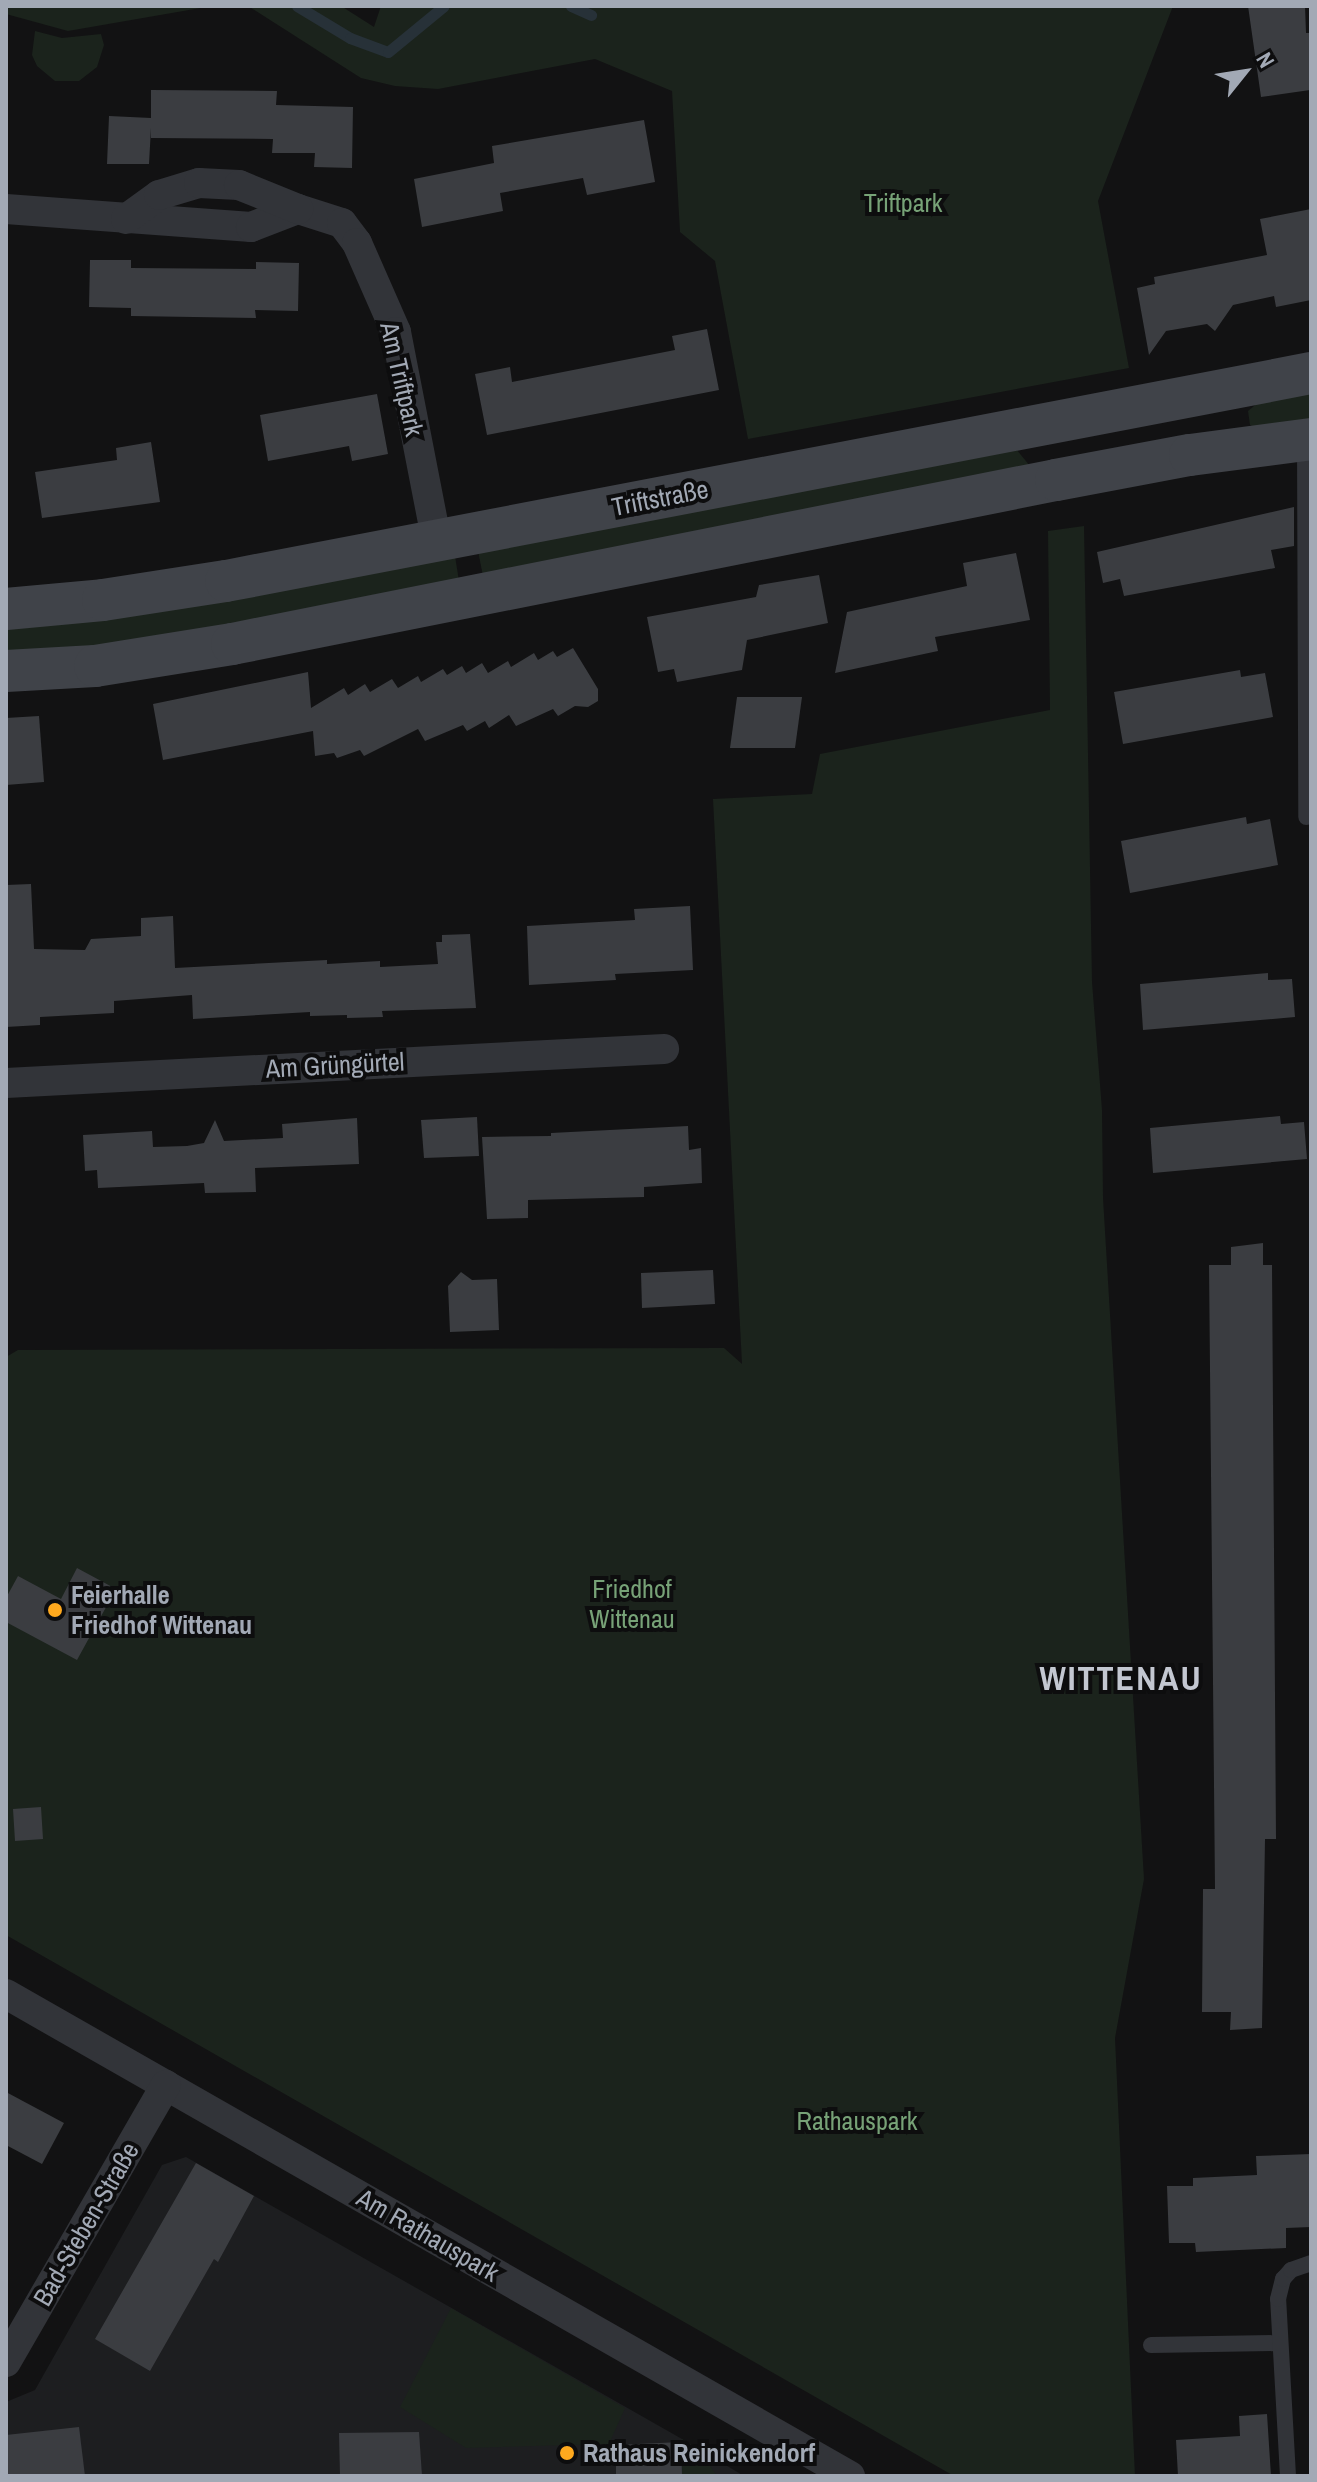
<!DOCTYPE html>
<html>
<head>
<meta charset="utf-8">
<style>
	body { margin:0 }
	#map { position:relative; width:1317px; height:2482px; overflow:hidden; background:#121213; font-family:"Archivo Narrow",sans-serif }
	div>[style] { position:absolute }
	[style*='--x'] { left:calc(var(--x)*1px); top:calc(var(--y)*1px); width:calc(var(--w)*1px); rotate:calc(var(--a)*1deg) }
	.built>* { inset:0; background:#1d1e20 }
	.green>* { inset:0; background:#1b231c }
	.stream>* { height:11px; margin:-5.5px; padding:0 5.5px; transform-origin:5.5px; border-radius:5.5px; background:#273138 }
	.building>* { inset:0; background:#3b3d41 }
	.lane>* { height:16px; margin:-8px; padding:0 8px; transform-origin:8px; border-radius:8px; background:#323439 }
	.street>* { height:30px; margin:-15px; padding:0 15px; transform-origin:15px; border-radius:15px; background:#323439 }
	.secondary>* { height:42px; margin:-21px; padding:0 21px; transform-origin:21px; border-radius:21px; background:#404349 }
	.dots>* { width:22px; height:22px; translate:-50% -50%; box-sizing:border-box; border:4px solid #0d0d0e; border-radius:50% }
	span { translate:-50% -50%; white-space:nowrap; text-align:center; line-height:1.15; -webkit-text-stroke:8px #0d0d0e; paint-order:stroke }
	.park-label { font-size:26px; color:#77a277 }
	.street-label { font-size:26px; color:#a2a9b5 }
	.poi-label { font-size:26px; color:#a2a9b5; font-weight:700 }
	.left { translate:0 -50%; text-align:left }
	.district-label { font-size:34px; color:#c3c7d1; font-weight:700; letter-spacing:2px }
	.frame { position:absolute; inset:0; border:8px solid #a2a9b5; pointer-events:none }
	.north { position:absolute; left:1205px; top:32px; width:80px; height:80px; -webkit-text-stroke:6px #0d0d0e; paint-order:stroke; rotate:60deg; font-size:22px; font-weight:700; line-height:32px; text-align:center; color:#a2a9b5 }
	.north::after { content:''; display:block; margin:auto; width:28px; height:36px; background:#a2a9b5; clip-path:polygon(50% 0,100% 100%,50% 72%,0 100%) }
</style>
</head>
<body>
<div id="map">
	<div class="built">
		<div style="clip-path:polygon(186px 2157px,682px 2439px,744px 2476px,6px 2476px,6px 2402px,35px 2390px,162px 2165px)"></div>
	</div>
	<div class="green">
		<div style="clip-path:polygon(6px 6px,212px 6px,68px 31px,6px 14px)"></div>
		<div style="clip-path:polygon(248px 6px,341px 6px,374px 27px,381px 6px,1173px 6px,1098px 201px,1129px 368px,748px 439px,715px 261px,680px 232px,672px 91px,595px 59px,438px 89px,395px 86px,361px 78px)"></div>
		<div style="clip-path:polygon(35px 31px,62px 38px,101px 34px,104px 45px,97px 67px,79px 81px,55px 81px,37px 66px,32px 55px)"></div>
		<div style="clip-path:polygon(1311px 391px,1311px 419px,1256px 428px,1250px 425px,1248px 411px,1260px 401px)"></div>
		<div style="clip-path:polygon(1016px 449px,1030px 466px,483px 576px,478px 551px)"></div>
		<div style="clip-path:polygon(1084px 526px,1092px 982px,1102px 1110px,1103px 1198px,1144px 1879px,1115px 2038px,1135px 2476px,954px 2476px,6px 1935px,6px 1357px,18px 1350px,724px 1348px,742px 1364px,713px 799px,812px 794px,820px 754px,1050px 710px,1048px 531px)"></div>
		<div style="clip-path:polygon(455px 556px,459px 581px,121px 644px,6px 654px,6px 629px)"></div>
		<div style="clip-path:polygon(451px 2308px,625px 2408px,609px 2444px,466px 2448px,400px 2407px)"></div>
		<div style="clip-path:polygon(682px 2439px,699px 2450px,717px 2476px,682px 2476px)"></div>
	</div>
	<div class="stream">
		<div style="--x:297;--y:6;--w:62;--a:31.1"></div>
		<div style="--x:350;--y:38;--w:40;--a:20.2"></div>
		<div style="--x:388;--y:52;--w:72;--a:-39.4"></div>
		<div style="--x:571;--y:6;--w:22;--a:24"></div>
	</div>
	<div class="building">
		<div style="clip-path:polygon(1248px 6px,1305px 6px,1306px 33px,1311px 33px,1310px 90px,1261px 97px)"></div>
		<div style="clip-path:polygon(151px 90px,277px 91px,276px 105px,353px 107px,352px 168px,314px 167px,315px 153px,272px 153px,273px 139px,151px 138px,151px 128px,149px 164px,107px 164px,109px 116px,151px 118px)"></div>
		<div style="clip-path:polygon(644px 120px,655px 182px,587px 195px,583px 178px,500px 193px,503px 211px,422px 227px,414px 179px,494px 163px,492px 146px)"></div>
		<div style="clip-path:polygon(1311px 209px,1311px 300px,1276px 307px,1274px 296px,1233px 305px,1215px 331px,1207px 324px,1166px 331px,1149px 355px,1137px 288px,1155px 284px,1154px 277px,1267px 255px,1260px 219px)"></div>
		<div style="clip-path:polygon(90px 260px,131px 260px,131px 268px,256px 269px,256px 262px,299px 263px,298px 311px,255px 310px,256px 318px,131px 316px,131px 308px,89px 307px)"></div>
		<div style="clip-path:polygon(707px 329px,719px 390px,487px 435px,475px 374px,510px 367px,512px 382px,675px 350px,672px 336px)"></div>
		<div style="clip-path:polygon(377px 394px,388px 454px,352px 461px,349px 446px,268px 461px,260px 415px)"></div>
		<div style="clip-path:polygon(151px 442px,160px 502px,42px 518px,35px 472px,117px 460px,116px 448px)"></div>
		<div style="clip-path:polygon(1294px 507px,1294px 546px,1271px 550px,1275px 568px,1124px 596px,1120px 579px,1103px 583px,1097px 552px)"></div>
		<div style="clip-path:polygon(1016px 553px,1030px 620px,935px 637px,938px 651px,835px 673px,847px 612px,967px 586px,963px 563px)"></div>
		<div style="clip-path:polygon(819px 575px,828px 623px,747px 640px,742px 670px,677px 682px,674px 669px,658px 672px,647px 617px,756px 597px,759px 585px)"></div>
		<div style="clip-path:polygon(573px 648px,598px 689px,598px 701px,588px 707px,575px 706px,558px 716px,553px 709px,516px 726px,509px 715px,489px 728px,485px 721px,467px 731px,463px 725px,425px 741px,418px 729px,364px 756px,360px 750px,337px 758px,334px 753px,315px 756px,313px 731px,163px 760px,153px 704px,308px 672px,311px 708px,344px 688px,348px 695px,365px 684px,370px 692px,392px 679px,398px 688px,418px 676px,421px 682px,443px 669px,447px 675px,462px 666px,466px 673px,482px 663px,488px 673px,508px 661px,511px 667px,534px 653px,538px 660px,553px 651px,557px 657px)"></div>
		<div style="clip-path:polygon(1240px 670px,1241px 677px,1265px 673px,1273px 717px,1123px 744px,1114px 692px)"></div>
		<div style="clip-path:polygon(737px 697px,802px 697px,795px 748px,730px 748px)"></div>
		<div style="clip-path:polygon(39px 716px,44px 782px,6px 785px,6px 718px)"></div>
		<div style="clip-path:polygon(1246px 817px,1247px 824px,1270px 819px,1278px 865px,1130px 893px,1121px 841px)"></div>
		<div style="clip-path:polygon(31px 884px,34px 949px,85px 950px,91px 939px,141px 936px,141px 918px,173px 916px,175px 968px,327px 960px,327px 964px,380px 961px,380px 967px,438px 964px,436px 942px,442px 942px,442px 935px,470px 934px,476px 1008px,382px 1011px,383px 1017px,347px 1018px,347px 1015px,310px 1016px,310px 1012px,193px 1019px,192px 995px,114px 1001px,114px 1013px,40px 1017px,40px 1025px,6px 1027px,6px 885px)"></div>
		<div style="clip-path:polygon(690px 906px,693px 970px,615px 974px,616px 980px,529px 985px,527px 926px,635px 920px,634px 909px)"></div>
		<div style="clip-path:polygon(1268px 973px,1268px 980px,1292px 979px,1295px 1017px,1143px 1030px,1140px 984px)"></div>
		<div style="clip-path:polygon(1280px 1116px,1281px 1124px,1304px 1122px,1307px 1159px,1153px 1173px,1150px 1128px)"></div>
		<div style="clip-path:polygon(477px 1117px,479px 1156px,424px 1158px,421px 1120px)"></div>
		<div style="clip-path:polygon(357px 1118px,359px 1164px,255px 1168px,256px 1192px,205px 1193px,204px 1183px,98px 1188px,97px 1170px,85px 1171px,83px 1135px,152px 1131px,153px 1147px,187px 1146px,204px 1143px,215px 1120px,224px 1141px,283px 1138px,282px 1124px)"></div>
		<div style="clip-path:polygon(688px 1126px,689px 1150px,701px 1148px,702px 1183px,644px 1187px,644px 1197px,528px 1200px,528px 1218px,487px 1219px,482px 1137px,551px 1136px,551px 1133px)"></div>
		<div style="clip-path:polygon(1263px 1243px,1263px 1265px,1272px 1265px,1276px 1839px,1265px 1839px,1262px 2028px,1230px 2030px,1231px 2012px,1202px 2012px,1203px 1889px,1215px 1889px,1209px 1265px,1231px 1265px,1231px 1247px)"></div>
		<div style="clip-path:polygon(713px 1270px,715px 1304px,642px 1308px,641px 1273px)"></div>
		<div style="clip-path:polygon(461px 1272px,472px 1280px,497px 1279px,499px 1330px,450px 1332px,448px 1286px)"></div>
		<div style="clip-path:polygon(77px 1568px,116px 1589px,77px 1660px,6px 1622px,6px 1598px,18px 1576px,61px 1599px)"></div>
		<div style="clip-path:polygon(41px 1807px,43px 1839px,15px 1841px,13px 1809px)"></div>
		<div style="clip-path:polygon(6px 2092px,64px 2123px,42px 2164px,6px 2145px)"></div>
		<div style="clip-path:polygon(1311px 2154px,1311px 2227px,1286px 2228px,1286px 2248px,1196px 2252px,1195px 2243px,1169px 2243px,1167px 2186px,1193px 2186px,1193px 2178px,1257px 2175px,1256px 2156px)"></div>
		<div style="clip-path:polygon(196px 2163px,254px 2196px,218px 2262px,214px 2259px,150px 2371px,95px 2339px)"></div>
		<div style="clip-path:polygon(1267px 2414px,1271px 2476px,1178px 2476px,1176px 2440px,1240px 2436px,1239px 2416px)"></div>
		<div style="clip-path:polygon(79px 2427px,85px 2476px,6px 2476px,6px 2435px)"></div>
		<div style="clip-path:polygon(419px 2432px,422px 2476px,340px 2476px,339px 2433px)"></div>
		<div style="clip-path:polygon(681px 2442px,682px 2476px,616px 2476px,616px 2445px)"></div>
	</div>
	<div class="lane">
		<div style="--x:1305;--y:442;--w:375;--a:89.8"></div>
		<div style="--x:1151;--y:2345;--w:128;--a:-0.9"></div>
		<div style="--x:1288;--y:2476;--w:177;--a:-93.2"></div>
		<div style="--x:1278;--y:2299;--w:21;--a:-76"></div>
		<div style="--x:1283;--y:2279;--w:12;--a:-48"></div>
		<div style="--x:1291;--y:2270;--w:21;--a:-19"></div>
	</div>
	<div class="street">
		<div style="--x:6;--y:209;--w:246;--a:4.2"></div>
		<div style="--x:251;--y:227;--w:50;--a:-21"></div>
		<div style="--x:298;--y:209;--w:46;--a:17.7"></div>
		<div style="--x:342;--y:223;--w:25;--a:53"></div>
		<div style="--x:357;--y:243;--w:97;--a:66.3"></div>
		<div style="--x:396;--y:332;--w:214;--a:79"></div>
		<div style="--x:126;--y:219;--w:41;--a:-36"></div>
		<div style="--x:159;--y:195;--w:42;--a:-16.7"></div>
		<div style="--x:199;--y:183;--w:40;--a:2.9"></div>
		<div style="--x:239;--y:185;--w:64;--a:22.1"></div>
		<div style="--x:6;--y:1083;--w:659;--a:-2.96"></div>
		<div style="--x:6;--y:1994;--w:972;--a:29.73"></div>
		<div style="--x:6;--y:2362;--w:320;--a:-60"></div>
	</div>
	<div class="secondary">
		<div style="--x:6;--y:609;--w:97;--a:-5.3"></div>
		<div style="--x:103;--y:600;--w:124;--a:-8.8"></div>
		<div style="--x:226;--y:581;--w:1105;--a:-10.85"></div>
		<div style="--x:6;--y:671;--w:89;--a:-3.2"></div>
		<div style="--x:95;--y:666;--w:139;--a:-9.1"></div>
		<div style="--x:232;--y:644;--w:840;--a:-11.26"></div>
		<div style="--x:1056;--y:480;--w:136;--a:-10.6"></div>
		<div style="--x:1190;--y:455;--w:122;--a:-7.5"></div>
	</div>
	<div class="dots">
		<div style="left:55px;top:1610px;background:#ffa91e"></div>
		<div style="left:567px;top:2453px;background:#ffa91e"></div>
	</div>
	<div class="park-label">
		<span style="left:903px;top:203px">Triftpark</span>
		<span style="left:632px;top:1604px">Friedhof<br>Wittenau</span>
		<span style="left:857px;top:2121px">Rathauspark</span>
	</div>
	<div class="street-label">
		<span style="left:402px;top:379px;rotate:77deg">Am Triftpark</span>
		<span style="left:660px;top:498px;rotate:-11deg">Triftstraße</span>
		<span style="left:335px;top:1065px;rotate:-3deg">Am Grüngürtel</span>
		<span style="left:86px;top:2224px;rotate:-60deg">Bad-Steben-Straße</span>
		<span style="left:428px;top:2235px;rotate:30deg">Am Rathauspark</span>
	</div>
	<div class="poi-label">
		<span class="left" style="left:71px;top:1610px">Feierhalle<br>Friedhof Wittenau</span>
		<span class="left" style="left:583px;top:2453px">Rathaus Reinickendorf</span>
	</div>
	<div class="district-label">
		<span style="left:1121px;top:1679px">WITTENAU</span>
	</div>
	<div class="frame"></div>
	<div class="north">N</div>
</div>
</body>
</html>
